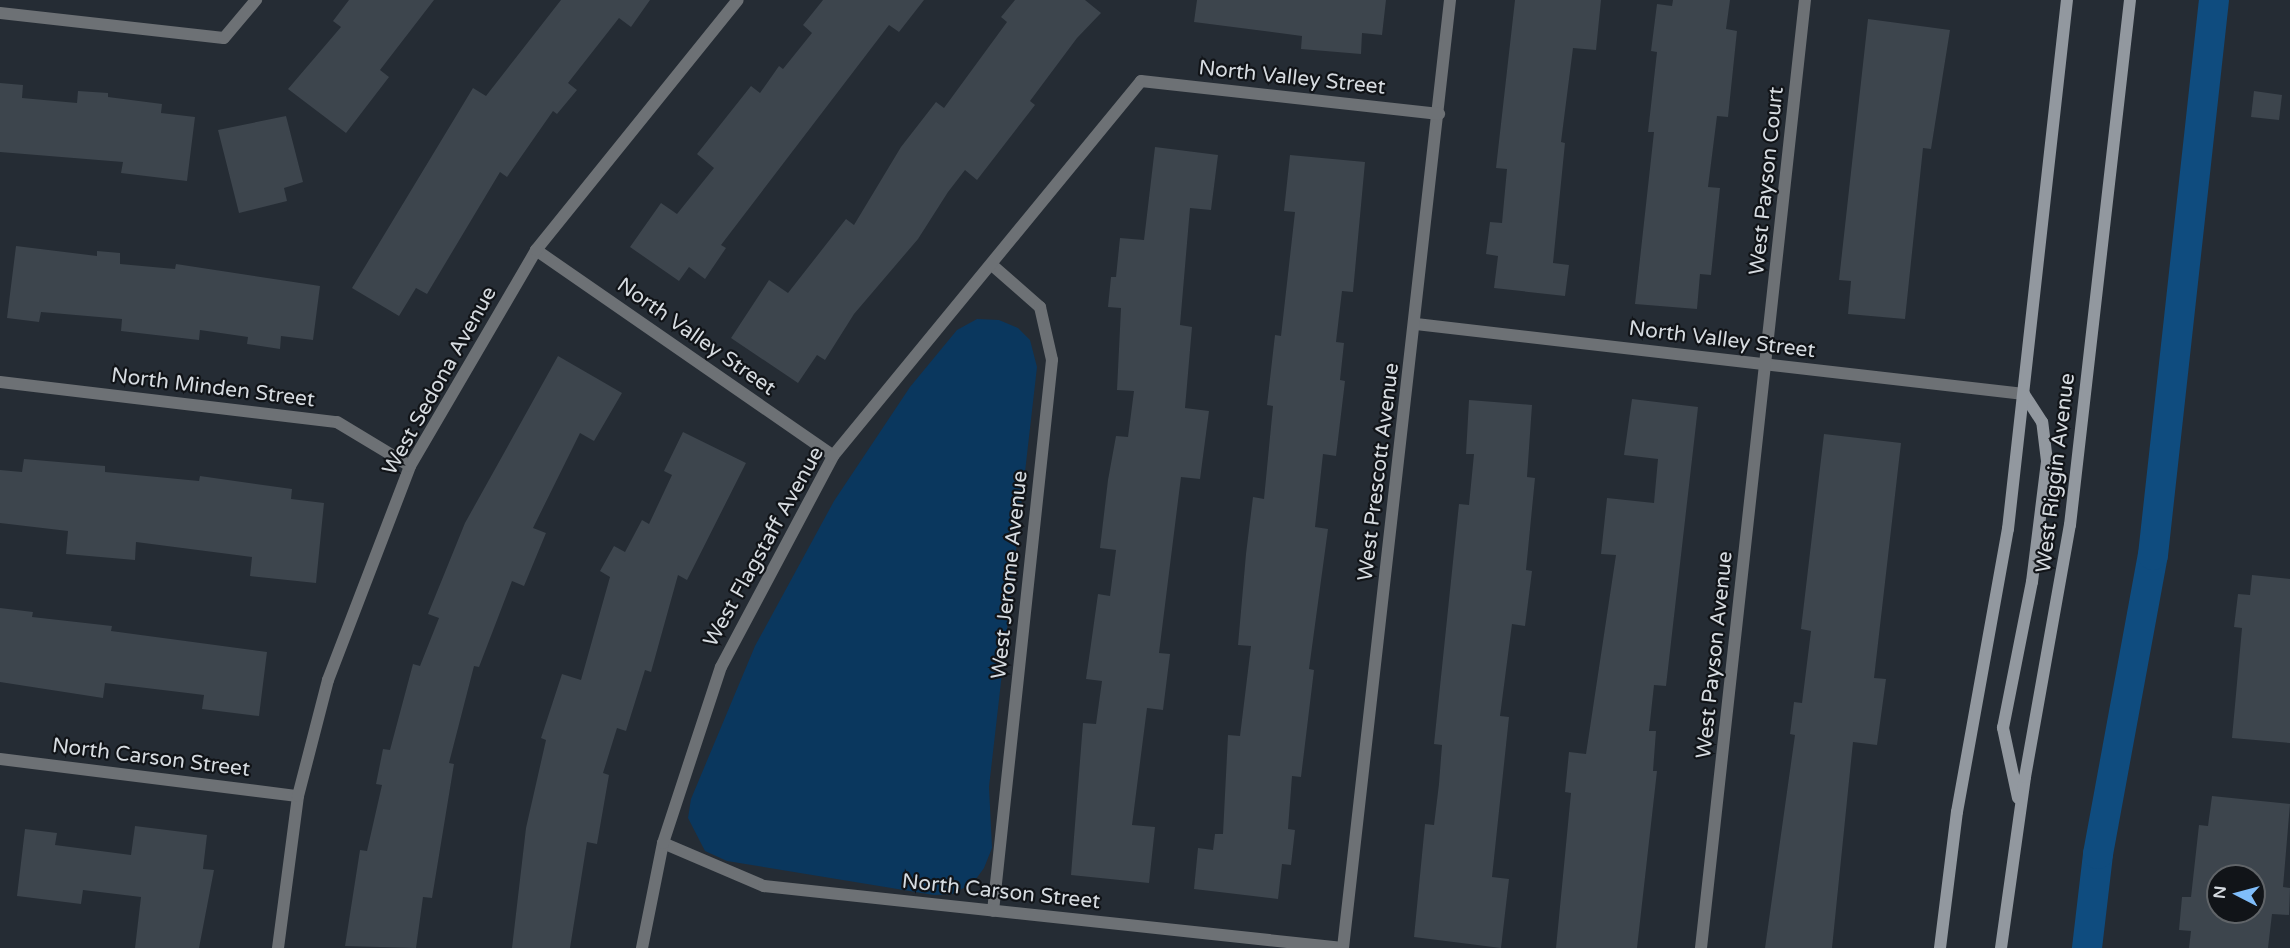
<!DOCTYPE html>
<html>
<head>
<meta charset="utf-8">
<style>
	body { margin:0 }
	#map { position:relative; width:2290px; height:948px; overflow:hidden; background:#252c34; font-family:"Varela Round",sans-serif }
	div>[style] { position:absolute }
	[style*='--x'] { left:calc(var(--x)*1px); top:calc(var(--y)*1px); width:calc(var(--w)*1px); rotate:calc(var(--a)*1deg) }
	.green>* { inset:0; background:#0a375e }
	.canal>* { height:30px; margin:-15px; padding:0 15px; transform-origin:15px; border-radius:15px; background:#0f4c7f }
	.building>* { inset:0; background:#3d454d }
	.minor>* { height:12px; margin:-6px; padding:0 6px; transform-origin:6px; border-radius:6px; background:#6d7175 }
	.secondary>* { height:12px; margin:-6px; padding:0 6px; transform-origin:6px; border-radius:6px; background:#92989f }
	span { translate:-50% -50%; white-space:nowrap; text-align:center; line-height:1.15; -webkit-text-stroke:4.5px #111418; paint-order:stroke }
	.street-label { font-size:21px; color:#d6dbe0 }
	.north { position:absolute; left:2206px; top:864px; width:60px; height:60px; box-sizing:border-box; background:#111418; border:2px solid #606468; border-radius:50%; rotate:276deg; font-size:16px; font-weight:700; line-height:24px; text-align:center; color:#d6dbe0 }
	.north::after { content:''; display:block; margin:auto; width:21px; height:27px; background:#7fbdfa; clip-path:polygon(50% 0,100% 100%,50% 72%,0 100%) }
</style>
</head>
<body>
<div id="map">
	<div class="green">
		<div style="clip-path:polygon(977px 319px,999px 320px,1018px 328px,1030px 340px,1037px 367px,989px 787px,992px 848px,984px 868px,973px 883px,952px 894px,934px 895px,727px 861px,705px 851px,688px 818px,691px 799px,755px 646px,834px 501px,910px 387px,957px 330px)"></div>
	</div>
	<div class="canal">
		<div style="--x:2087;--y:948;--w:95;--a:-83.3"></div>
		<div style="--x:2098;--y:854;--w:304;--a:-79.6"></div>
		<div style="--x:2153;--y:555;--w:558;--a:-83.73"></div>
	</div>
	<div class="building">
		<div style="clip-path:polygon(349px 0,434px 0,380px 70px,389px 77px,346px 133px,288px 89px,341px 27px,333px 21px)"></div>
		<div style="clip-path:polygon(561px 0,650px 0,631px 27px,619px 18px,568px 83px,577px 90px,557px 114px,553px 111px,507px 177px,500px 172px,427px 294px,416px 288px,399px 316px,352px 288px,473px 88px,486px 96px)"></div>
		<div style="clip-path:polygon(823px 0,924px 0,899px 32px,889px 25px,721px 245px,726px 248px,705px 279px,689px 267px,679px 281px,630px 247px,661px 203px,677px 214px,714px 168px,697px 154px,751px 86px,760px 93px,779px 66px,783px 69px,812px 33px,803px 25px)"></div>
		<div style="clip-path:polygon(1015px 0,1085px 0,1101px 13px,1077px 38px,1030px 101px,1035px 105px,977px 180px,965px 170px,948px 192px,918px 239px,854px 314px,825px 360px,817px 355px,798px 383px,731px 338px,769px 280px,788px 293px,846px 219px,854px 225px,901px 147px,936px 102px,944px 108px,1007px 22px,1001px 17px)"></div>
		<div style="clip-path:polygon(1197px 0,1386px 0,1382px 35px,1362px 33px,1361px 54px,1301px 49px,1302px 36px,1194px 22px)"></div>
		<div style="clip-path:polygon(1515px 0,1601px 0,1596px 50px,1573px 48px,1561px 142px,1565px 143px,1553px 263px,1569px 265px,1565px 296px,1494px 288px,1498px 256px,1486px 254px,1490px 222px,1502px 223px,1507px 169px,1496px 168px)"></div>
		<div style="clip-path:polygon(1673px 0,1730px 0,1726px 29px,1737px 31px,1728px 117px,1717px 116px,1708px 187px,1720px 188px,1711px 275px,1700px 274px,1697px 309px,1635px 304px,1654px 132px,1648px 132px,1657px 52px,1651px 51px,1657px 4px,1672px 6px)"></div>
		<div style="clip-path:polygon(1868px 19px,1950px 30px,1931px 149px,1923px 148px,1905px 319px,1848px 314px,1851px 281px,1839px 280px)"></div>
		<div style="clip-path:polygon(0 83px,23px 85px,22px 98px,77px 103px,78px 91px,108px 93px,108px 97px,162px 104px,161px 113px,195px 117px,187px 181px,121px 173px,123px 162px,0 152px)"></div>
		<div style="clip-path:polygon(2254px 91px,2282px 95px,2279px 120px,2251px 117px)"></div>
		<div style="clip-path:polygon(286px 116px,303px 182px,284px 188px,287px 201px,239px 213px,218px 130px)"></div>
		<div style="clip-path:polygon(1155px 147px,1218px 155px,1211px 210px,1190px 208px,1180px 325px,1192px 327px,1185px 408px,1209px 411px,1200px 479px,1181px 477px,1159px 653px,1170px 654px,1163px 710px,1147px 708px,1132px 825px,1155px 827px,1149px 883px,1071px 875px,1083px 723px,1096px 724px,1102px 681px,1086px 679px,1091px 644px,1098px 594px,1110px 596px,1116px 550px,1100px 548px,1108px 480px,1116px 436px,1128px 437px,1134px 391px,1117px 390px,1121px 308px,1108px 307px,1111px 277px,1116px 277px,1120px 238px,1144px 240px)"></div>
		<div style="clip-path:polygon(1290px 155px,1365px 162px,1353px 292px,1342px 291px,1336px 342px,1344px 343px,1340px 380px,1345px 381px,1336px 456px,1323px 454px,1315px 527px,1328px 529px,1309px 669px,1314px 670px,1301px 777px,1292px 776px,1288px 829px,1295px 830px,1291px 865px,1282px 864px,1278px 899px,1194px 889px,1198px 848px,1213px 850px,1215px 834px,1223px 834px,1228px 735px,1240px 736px,1251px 646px,1238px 645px,1246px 554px,1253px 497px,1264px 499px,1273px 406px,1267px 405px,1275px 335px,1281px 336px,1295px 212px,1284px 211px)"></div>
		<div style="clip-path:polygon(16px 246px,97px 256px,97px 251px,120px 253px,120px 264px,175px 269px,176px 264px,320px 286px,313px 340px,281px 336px,280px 349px,247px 344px,248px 337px,200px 330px,199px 340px,121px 331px,122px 319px,41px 312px,39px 322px,7px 318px)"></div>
		<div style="clip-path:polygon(558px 356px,622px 393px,594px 441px,580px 433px,533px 528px,546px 533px,524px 586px,512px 581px,479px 667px,474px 666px,449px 763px,454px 764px,432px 898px,423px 897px,416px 948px,345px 946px,360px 850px,367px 851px,382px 785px,376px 784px,383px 749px,390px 750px,413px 664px,420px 666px,439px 618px,428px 614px,465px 523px)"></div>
		<div style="clip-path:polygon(1632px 399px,1698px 407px,1666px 686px,1654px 685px,1649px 731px,1656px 731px,1653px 771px,1657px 771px,1637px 948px,1556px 948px,1571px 793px,1565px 792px,1569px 752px,1586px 754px,1616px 555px,1601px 554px,1607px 498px,1654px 503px,1658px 459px,1624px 455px)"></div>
		<div style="clip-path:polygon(1469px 400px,1532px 405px,1527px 477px,1535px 478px,1526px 570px,1532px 571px,1525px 626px,1512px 624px,1500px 716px,1509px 717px,1492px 877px,1509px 879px,1501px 948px,1414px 937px,1425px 824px,1434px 825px,1439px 784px,1442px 745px,1434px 744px,1459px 504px,1469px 505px,1474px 454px,1466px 454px)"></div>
		<div style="clip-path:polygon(683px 432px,746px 463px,687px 580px,678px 575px,651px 672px,645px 670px,626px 731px,617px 728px,603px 773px,609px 775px,597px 844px,587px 842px,570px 948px,512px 948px,526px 828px,546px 740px,541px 738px,562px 674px,581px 680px,610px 577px,600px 571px,614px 546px,625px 552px,642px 520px,649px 524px,672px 475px,664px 471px)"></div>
		<div style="clip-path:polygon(1824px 434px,1901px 443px,1874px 678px,1886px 679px,1877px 745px,1853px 742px,1832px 948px,1765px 948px,1795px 735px,1790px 734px,1794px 702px,1802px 703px,1811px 631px,1801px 629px)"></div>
		<div style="clip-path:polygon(24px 459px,105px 466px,105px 472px,199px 481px,200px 476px,292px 489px,291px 499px,324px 503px,316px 583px,250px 576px,252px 557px,136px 542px,135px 560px,66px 554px,68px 531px,0 523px,0 470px,22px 472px)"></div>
		<div style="clip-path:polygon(2252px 575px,2290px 579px,2290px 743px,2232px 738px,2242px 628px,2234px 627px,2238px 594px,2250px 595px)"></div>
		<div style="clip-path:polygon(0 608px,33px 612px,32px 617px,112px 626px,111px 631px,267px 652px,259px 716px,202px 709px,204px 695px,105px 683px,103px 698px,0 682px)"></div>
		<div style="clip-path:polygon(evenodd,2212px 796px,2290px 804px,2283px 887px,2290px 888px,2289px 915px,2272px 914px,2268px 948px,2189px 948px,2191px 931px,2179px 930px,2182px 897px,2191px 897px,2199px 825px,2208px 826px,2212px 796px,2218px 876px,2254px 876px,2254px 912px,2218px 912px,2218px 876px)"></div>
		<div style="clip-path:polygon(135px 826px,207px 835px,203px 869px,214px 870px,199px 948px,135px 948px,141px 897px,83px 890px,81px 904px,17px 896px,25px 829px,57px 833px,55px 845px,131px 855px)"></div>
	</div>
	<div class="minor">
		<div style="--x:0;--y:13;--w:225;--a:6.4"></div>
		<div style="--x:224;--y:38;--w:50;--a:-49.9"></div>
		<div style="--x:536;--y:250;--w:361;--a:34.7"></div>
		<div style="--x:992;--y:265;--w:64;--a:41.2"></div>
		<div style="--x:1040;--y:307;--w:54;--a:77.2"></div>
		<div style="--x:1052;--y:360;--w:554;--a:96.11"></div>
		<div style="--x:1416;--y:324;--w:612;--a:6.57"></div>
		<div style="--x:0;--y:382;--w:339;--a:6.8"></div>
		<div style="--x:337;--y:422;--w:85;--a:31.1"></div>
		<div style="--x:0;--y:759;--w:300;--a:7.1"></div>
		<div style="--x:663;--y:843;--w:110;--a:23.1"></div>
		<div style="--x:764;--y:886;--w:582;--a:6.11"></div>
		<div style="--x:1343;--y:948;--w:954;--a:-83.56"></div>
		<div style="--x:278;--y:948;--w:153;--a:-82.5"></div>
		<div style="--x:298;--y:796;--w:120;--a:-75.5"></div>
		<div style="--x:328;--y:680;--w:229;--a:-69"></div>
		<div style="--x:410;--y:466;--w:250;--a:-59.7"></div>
		<div style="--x:536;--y:250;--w:321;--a:-51.1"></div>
		<div style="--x:642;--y:948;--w:107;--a:-78.7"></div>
		<div style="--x:663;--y:843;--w:185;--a:-71.8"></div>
		<div style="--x:721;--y:667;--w:239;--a:-62"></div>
		<div style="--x:833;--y:456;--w:485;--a:-50.6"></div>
		<div style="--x:1141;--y:81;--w:300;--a:6.3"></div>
		<div style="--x:1701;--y:948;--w:954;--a:-83.74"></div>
	</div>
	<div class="secondary">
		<div style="--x:2018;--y:798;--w:72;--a:-102.1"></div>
		<div style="--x:2003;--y:728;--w:149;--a:-78.8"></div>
		<div style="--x:2032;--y:582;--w:122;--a:-82.9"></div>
		<div style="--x:2047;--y:461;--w:39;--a:-97"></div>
		<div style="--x:2042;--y:422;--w:33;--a:-123"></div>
		<div style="--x:1940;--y:948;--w:137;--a:-82.9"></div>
		<div style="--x:1957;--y:812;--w:288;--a:-79.8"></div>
		<div style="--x:2008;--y:529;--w:532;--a:-83.64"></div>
		<div style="--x:2001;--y:948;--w:173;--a:-82"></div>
		<div style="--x:2025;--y:777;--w:256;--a:-79.9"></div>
		<div style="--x:2070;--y:525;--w:528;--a:-83.48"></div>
	</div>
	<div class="street-label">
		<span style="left:1292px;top:78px;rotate:6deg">North Valley Street</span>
		<span style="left:1767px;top:181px;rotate:-84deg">West Payson Court</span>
		<span style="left:696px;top:337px;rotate:35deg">North Valley Street</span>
		<span style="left:1722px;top:340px;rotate:7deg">North Valley Street</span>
		<span style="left:440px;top:381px;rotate:-61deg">West Sedona Avenue</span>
		<span style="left:213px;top:388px;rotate:7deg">North Minden Street</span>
		<span style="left:1379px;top:472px;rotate:-83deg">West Prescott Avenue</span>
		<span style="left:2056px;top:473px;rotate:-83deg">West Riggin Avenue</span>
		<span style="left:764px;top:547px;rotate:-61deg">West Flagstaff Avenue</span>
		<span style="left:1010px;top:575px;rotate:-84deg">West Jerome Avenue</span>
		<span style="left:1715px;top:655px;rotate:-84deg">West Payson Avenue</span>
		<span style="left:151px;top:758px;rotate:7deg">North Carson Street</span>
		<span style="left:1001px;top:892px;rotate:6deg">North Carson Street</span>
	</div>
	<div class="north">N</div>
</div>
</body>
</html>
